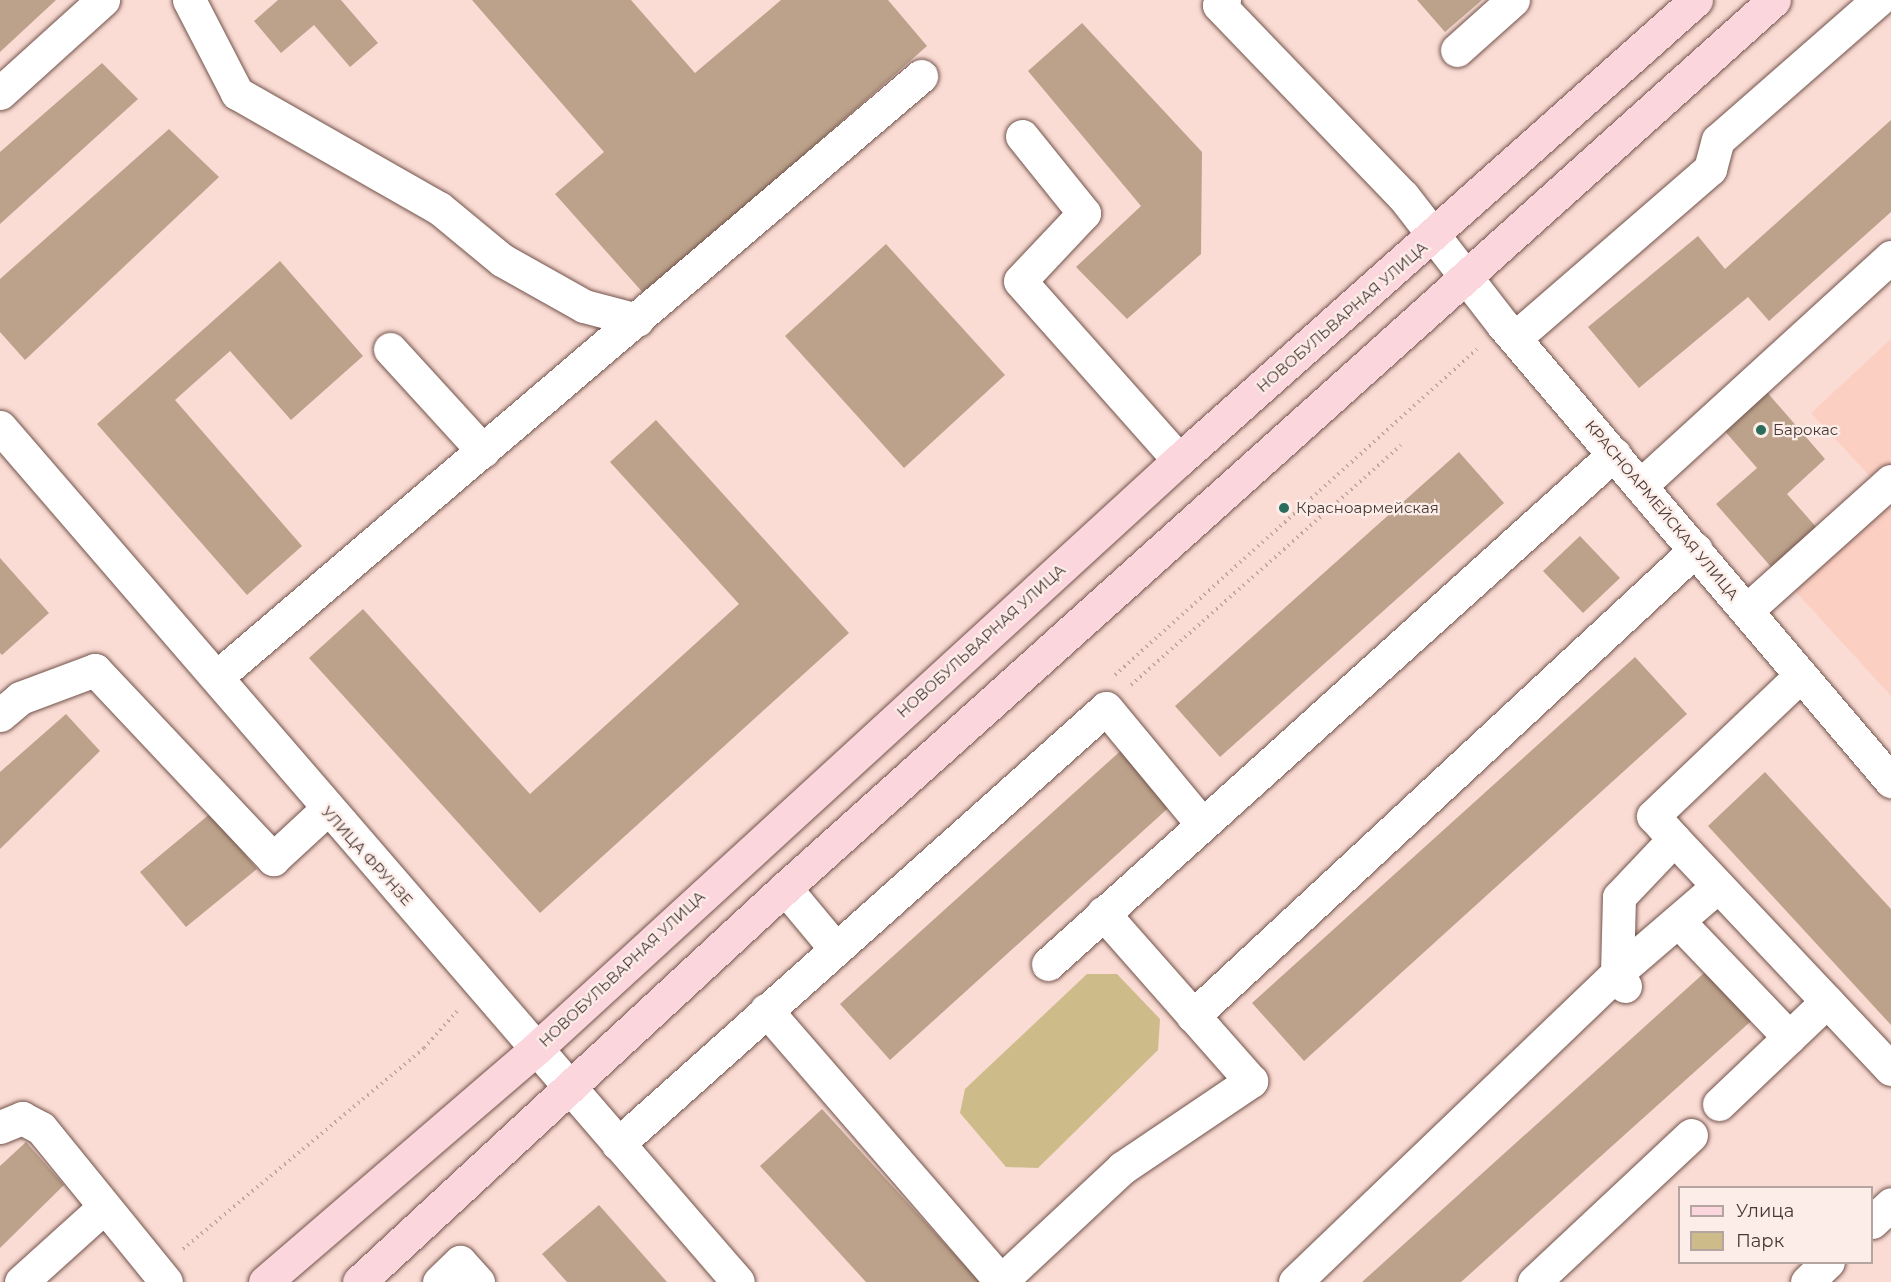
<!DOCTYPE html>
<html>
<head>
<meta charset="utf-8">
<style>
	body { margin:0 }
	#map { position:relative; width:1891px; height:1282px; overflow:hidden; background:#fadcd4; font-family:Montserrat,sans-serif }
	div>[style] { position:absolute }
	[style*='--x'] { left:calc(var(--x)*1px); top:calc(var(--y)*1px); width:calc(var(--w)*1px); rotate:calc(var(--a)*1deg) }
	.built>* { inset:0; background:#fccfc3 }
	.green>* { inset:0; background:#cdbc8a }
	.building>* { inset:0; background:#bca28b }
	.path>* { height:4px; margin-top:-2px; transform-origin:0; background:repeating-linear-gradient(90deg,#bfa6a0 0 1.5px,transparent 0 6px) }
	.roads { filter:drop-shadow(0 0 2px #72534b) drop-shadow(0 0 2px #72534b) }
	.minor>* { height:33px; margin:-16.5px; padding:0 16.5px; transform-origin:16.5px; border-radius:16.5px; background:#fff }
	.major>* { height:33px; margin:-16.5px; padding:0 16.5px; transform-origin:16.5px; border-radius:16.5px; background:#fbd6dc }
	.dots>* { width:16px; height:16px; translate:-50% -50%; box-sizing:border-box; border:3px solid #fdede9; border-radius:50% }
	span { translate:-50% -50%; white-space:nowrap; text-align:center; line-height:1.15; -webkit-text-stroke:4.5px #fdede9; paint-order:stroke }
	.street-label { font-size:15px; color:#473834 }
	.poi-label { font-size:15px; color:#473834 }
	.left { translate:0 -50%; text-align:left }
	.legend { position:absolute; left:1678px; top:1186px; width:195px; height:78px; box-sizing:border-box; background:#fdede9; border:2px solid #b4a5a1; margin:0; padding:8px 10px; list-style:none; font-size:18px; color:#473834 }
	.legend li { display:flex; align-items:center; gap:12px; height:30px }
	.legend b { width:30px; border:2px solid #b4a5a1 }
</style>
</head>
<body>
<div id="map">
	<div class="built">
		<div style="clip-path:polygon(1891px 339px,1891px 499px,1811px 413px)"></div>
		<div style="clip-path:polygon(1891px 502px,1891px 696px,1795px 591px)"></div>
	</div>
	<div class="green">
		<div style="clip-path:polygon(1087px 974px,1117px 974px,1160px 1019px,1158px 1050px,1038px 1168px,1006px 1167px,960px 1113px,965px 1089px)"></div>
	</div>
	<div class="building">
		<div style="clip-path:polygon(0 0,56px 0,0 52px)"></div>
		<div style="clip-path:polygon(278px 0,341px 0,378px 43px,350px 67px,314px 25px,281px 53px,254px 21px)"></div>
		<div style="clip-path:polygon(472px 0,631px 0,695px 73px,781px 0,888px 0,927px 46px,645px 295px,555px 194px,604px 152px)"></div>
		<div style="clip-path:polygon(1417px 0,1482px 0,1445px 32px)"></div>
		<div style="clip-path:polygon(1082px 23px,1202px 152px,1201px 254px,1127px 319px,1076px 267px,1141px 206px,1028px 71px)"></div>
		<div style="clip-path:polygon(102px 63px,138px 99px,0 224px,0 152px)"></div>
		<div style="clip-path:polygon(1891px 120px,1891px 212px,1769px 321px,1748px 297px,1639px 388px,1588px 327px,1698px 236px,1725px 269px)"></div>
		<div style="clip-path:polygon(169px 129px,219px 177px,25px 360px,0 332px,0 279px)"></div>
		<div style="clip-path:polygon(886px 244px,1005px 375px,904px 468px,785px 336px)"></div>
		<div style="clip-path:polygon(280px 261px,363px 356px,291px 420px,230px 351px,175px 400px,302px 546px,247px 595px,97px 424px)"></div>
		<div style="clip-path:polygon(1766px 391px,1825px 459px,1787px 494px,1825px 537px,1779px 576px,1716px 504px,1757px 468px,1723px 429px)"></div>
		<div style="clip-path:polygon(656px 420px,849px 633px,540px 913px,309px 658px,363px 609px,530px 794px,739px 604px,610px 462px)"></div>
		<div style="clip-path:polygon(1459px 452px,1504px 503px,1220px 757px,1175px 706px)"></div>
		<div style="clip-path:polygon(1580px 536px,1620px 578px,1583px 613px,1543px 571px)"></div>
		<div style="clip-path:polygon(0 558px,49px 613px,2px 655px,0 653px)"></div>
		<div style="clip-path:polygon(1635px 657px,1687px 714px,1304px 1061px,1252px 1003px)"></div>
		<div style="clip-path:polygon(66px 714px,100px 751px,0 849px,0 772px)"></div>
		<div style="clip-path:polygon(1126px 746px,1176px 801px,890px 1060px,840px 1004px)"></div>
		<div style="clip-path:polygon(1765px 772px,1891px 909px,1891px 1025px,1708px 826px)"></div>
		<div style="clip-path:polygon(211px 813px,257px 869px,186px 927px,140px 872px)"></div>
		<div style="clip-path:polygon(1714px 964px,1759px 1014px,1461px 1282px,1362px 1282px)"></div>
		<div style="clip-path:polygon(822px 1109px,980px 1282px,866px 1282px,760px 1166px)"></div>
		<div style="clip-path:polygon(26px 1142px,64px 1185px,0 1248px,0 1166px)"></div>
		<div style="clip-path:polygon(599px 1205px,667px 1282px,567px 1282px,542px 1254px)"></div>
	</div>
	<div class="path">
		<div style="--x:1115;--y:675;--w:487;--a:-42"></div>
		<div style="--x:1131;--y:685;--w:361;--a:-41.6"></div>
		<div style="--x:183;--y:1249;--w:314;--a:-39.8"></div>
		<div style="--x:424;--y:1048;--w:51;--a:-48.2"></div>
	</div>
	<div class="roads">
		<div class="minor">
			<div style="--x:189;--y:0;--w:105;--a:62.7"></div>
			<div style="--x:237;--y:93;--w:232;--a:29.7"></div>
			<div style="--x:439;--y:208;--w:82;--a:39.5"></div>
			<div style="--x:502;--y:260;--w:94;--a:29.3"></div>
			<div style="--x:584;--y:306;--w:55;--a:14.8"></div>
			<div style="--x:1224;--y:0;--w:7;--a:135"></div>
			<div style="--x:1219;--y:5;--w:265;--a:46.1"></div>
			<div style="--x:1403;--y:196;--w:163;--a:52.2"></div>
			<div style="--x:1503;--y:325;--w:599;--a:49.61"></div>
			<div style="--x:1457;--y:50;--w:75;--a:-41.8"></div>
			<div style="--x:0;--y:93;--w:139;--a:-42.1"></div>
			<div style="--x:1022;--y:136;--w:99;--a:51.2"></div>
			<div style="--x:1084;--y:213;--w:93;--a:133.3"></div>
			<div style="--x:1020;--y:281;--w:239;--a:48.4"></div>
			<div style="--x:1516;--y:337;--w:257;--a:-40.9"></div>
			<div style="--x:1710;--y:169;--w:30;--a:-75"></div>
			<div style="--x:1718;--y:140;--w:213;--a:-41.2"></div>
			<div style="--x:390;--y:349;--w:138;--a:47.6"></div>
			<div style="--x:0;--y:427;--w:1129;--a:49.2"></div>
			<div style="--x:1641;--y:485;--w:338;--a:-42.4"></div>
			<div style="--x:1747;--y:610;--w:193;--a:-41.9"></div>
			<div style="--x:219;--y:675;--w:923;--a:-40.47"></div>
			<div style="--x:0;--y:715;--w:26;--a:-40"></div>
			<div style="--x:20;--y:698;--w:80;--a:-20.5"></div>
			<div style="--x:95;--y:670;--w:260;--a:46.7"></div>
			<div style="--x:273;--y:859;--w:72;--a:-42.8"></div>
			<div style="--x:1674;--y:839;--w:316;--a:46.7"></div>
			<div style="--x:785;--y:888;--w:78;--a:50.2"></div>
			<div style="--x:1678;--y:921;--w:161;--a:46.3"></div>
			<div style="--x:1048;--y:964;--w:762;--a:-42.02"></div>
			<div style="--x:1625;--y:986;--w:15;--a:-122"></div>
			<div style="--x:1617;--y:973;--w:76;--a:-88.5"></div>
			<div style="--x:1619;--y:897;--w:80;--a:-46.5"></div>
			<div style="--x:1674;--y:839;--w:31;--a:-132"></div>
			<div style="--x:1653;--y:816;--w:204;--a:-43.6"></div>
			<div style="--x:766;--y:1010;--w:359;--a:49.1"></div>
			<div style="--x:1001;--y:1281;--w:166;--a:-43"></div>
			<div style="--x:1122;--y:1168;--w:156;--a:-34"></div>
			<div style="--x:1251;--y:1081;--w:224;--a:-131.4"></div>
			<div style="--x:1193;--y:1016;--w:686;--a:-42.87"></div>
			<div style="--x:1719;--y:1104;--w:149;--a:-43.6"></div>
			<div style="--x:0;--y:1127;--w:24;--a:-22"></div>
			<div style="--x:22;--y:1118;--w:21;--a:28"></div>
			<div style="--x:41;--y:1128;--w:198;--a:50.9"></div>
			<div style="--x:618;--y:1144;--w:654;--a:-41.78"></div>
			<div style="--x:1106;--y:708;--w:151;--a:50.4"></div>
			<div style="--x:1872;--y:1222;--w:26;--a:-43"></div>
			<div style="--x:21;--y:1282;--w:112;--a:-42.1"></div>
			<div style="--x:439;--y:1282;--w:29;--a:-44"></div>
			<div style="--x:460;--y:1262;--w:27;--a:48"></div>
			<div style="--x:1295;--y:1282;--w:446;--a:-43.8"></div>
			<div style="--x:1617;--y:973;--w:133;--a:-40.7"></div>
			<div style="--x:1534;--y:1282;--w:215;--a:-43.1"></div>
			<div style="--x:1807;--y:1282;--w:29;--a:-44"></div>
		</div>
		<div class="major">
			<div style="--x:265;--y:1282;--w:359;--a:-40.7"></div>
			<div style="--x:537;--y:1048;--w:871;--a:-42.49"></div>
			<div style="--x:1179;--y:460;--w:692;--a:-41.66"></div>
			<div style="--x:359;--y:1282;--w:580;--a:-42.77"></div>
			<div style="--x:785;--y:888;--w:1329;--a:-41.92"></div>
		</div>
	</div>
	<div class="dots">
		<div style="left:1761px;top:430px;background:#2a6d5d"></div>
		<div style="left:1284px;top:508px;background:#2a6d5d"></div>
	</div>
	<div class="street-label">
		<span style="left:1342px;top:317px;rotate:-41deg">НОВОБУЛЬВАРНАЯ УЛИЦА</span>
		<span style="left:1662px;top:510px;rotate:50deg">КРАСНОАРМЕЙСКАЯ УЛИЦА</span>
		<span style="left:981px;top:641px;rotate:-42deg">НОВОБУЛЬВАРНАЯ УЛИЦА</span>
		<span style="left:367px;top:856px;rotate:48deg">УЛИЦА ФРУНЗЕ</span>
		<span style="left:622px;top:969px;rotate:-43deg">НОВОБУЛЬВАРНАЯ УЛИЦА</span>
	</div>
	<div class="poi-label">
		<span class="left" style="left:1773px;top:430px">Барокас</span>
		<span class="left" style="left:1296px;top:508px">Красноармейская</span>
	</div>
	<ul class="legend">
	<li><b style="height:8px;background:#fbd6dc"></b>Улица</li>
	<li><b style="height:16px;background:#cdbc8a"></b>Парк</li>
	</ul>
</div>
</body>
</html>
